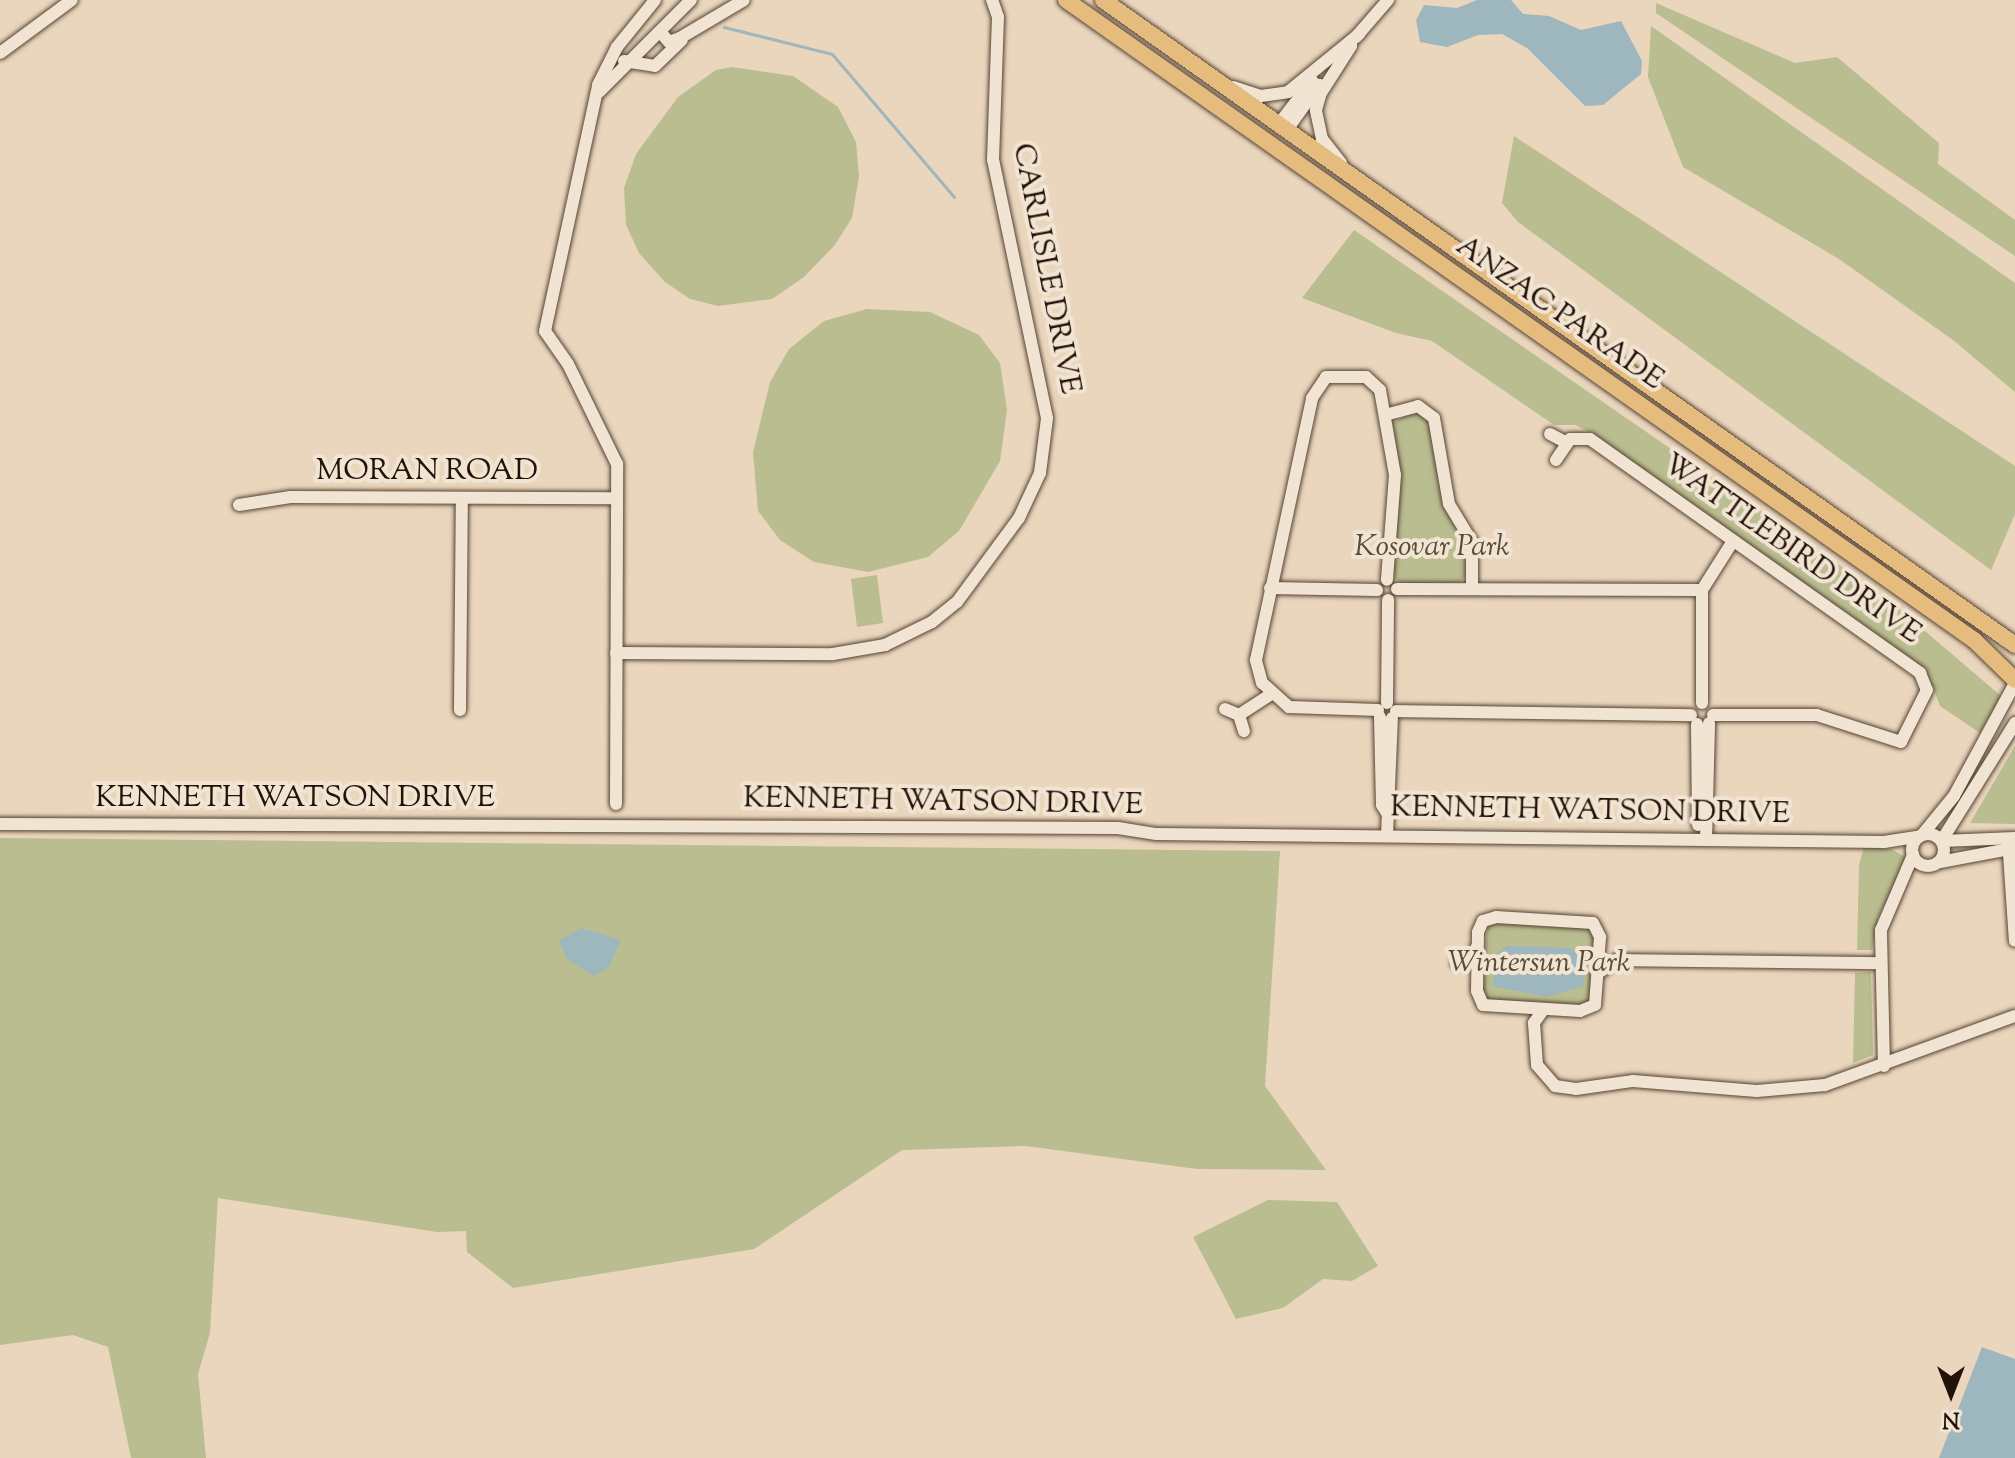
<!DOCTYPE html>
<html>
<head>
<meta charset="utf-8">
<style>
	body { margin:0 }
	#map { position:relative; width:2015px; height:1458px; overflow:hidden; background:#ead6bc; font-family:"Sorts Mill Goudy",serif }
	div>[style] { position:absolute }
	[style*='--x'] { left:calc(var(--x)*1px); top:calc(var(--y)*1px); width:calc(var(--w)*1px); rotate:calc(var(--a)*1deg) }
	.green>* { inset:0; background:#b9bd8f }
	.water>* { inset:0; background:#9eb6bd }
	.stream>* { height:3px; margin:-1.5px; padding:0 1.5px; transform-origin:1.5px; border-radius:1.5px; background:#9eb6bd }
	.roads { filter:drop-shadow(0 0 2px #554334) drop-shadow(0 0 2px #554334) }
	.minor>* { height:12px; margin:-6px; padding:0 6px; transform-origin:6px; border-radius:6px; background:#f1e4d3 }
	.minor>.ring { margin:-6px; padding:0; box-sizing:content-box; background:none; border:12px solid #f1e4d3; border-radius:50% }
	.major>* { height:16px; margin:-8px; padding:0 8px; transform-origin:8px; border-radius:8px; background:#e5bb7e }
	span { translate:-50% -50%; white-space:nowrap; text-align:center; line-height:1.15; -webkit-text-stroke:8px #f1e4d3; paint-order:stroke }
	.street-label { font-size:30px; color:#231207 }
	.park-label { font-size:30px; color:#584e37; font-style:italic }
	.north { position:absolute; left:1911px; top:1354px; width:80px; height:80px; -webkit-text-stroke:6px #f1e4d3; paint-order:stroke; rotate:180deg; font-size:22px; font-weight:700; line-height:32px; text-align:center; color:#231207 }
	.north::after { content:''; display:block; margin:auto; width:28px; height:36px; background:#231207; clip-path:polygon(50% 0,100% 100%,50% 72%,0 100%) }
</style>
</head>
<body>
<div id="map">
	<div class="green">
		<div style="clip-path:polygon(1656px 3px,1795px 63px,1837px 57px,1939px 143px,1938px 164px,2015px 220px,2015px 256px,1656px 13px)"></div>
		<div style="clip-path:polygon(1651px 26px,2015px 283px,2015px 392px,1953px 340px,1839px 259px,1683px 167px,1648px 77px)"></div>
		<div style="clip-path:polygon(732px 67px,793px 76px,838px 107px,856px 142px,859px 176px,852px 218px,834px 246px,804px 277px,772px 299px,718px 306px,690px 299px,665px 282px,639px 253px,626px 225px,624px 188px,636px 154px,678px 97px,716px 70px)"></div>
		<div style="clip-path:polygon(1514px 136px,2015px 466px,2015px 514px,1991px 570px,1518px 222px,1502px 203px)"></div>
		<div style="clip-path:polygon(1354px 230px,1884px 596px,2001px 696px,1980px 733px,1940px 706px,1928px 675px,1594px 434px,1575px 425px,1554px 425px,1432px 341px,1396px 333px,1302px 298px)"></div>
		<div style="clip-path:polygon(867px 309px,930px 312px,979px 335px,1000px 363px,1007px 410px,1000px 461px,959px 531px,928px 557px,868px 572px,814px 562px,780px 540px,758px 511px,753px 452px,770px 382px,789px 349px,824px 321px)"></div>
		<div style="clip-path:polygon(1415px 411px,1429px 419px,1445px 496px,1467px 542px,1468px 573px,1458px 585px,1402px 585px,1393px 576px,1400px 490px,1393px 423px)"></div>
		<div style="clip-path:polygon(877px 575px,883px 623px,857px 627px,851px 579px)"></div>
		<div style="clip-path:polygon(2015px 746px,2015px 824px,1970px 823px)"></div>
		<div style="clip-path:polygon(0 838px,1280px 851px,1265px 1086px,1326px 1170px,1197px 1169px,1026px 1146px,902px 1150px,754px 1249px,513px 1288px,467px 1252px,466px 1231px,437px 1232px,218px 1198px,210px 1333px,198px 1374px,206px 1458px,131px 1458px,108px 1347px,73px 1335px,0 1345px)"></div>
		<div style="clip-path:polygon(1864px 847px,1891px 849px,1907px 858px,1878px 918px,1872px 950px,1857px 950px,1859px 865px)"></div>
		<div style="clip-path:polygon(1488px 923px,1586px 923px,1595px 934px,1593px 998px,1586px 1005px,1488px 1004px,1481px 991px)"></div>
		<div style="clip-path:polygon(1871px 972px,1873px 1055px,1853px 1063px,1855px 973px)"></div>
		<div style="clip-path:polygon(1268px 1200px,1337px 1202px,1378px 1266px,1352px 1281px,1323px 1279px,1283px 1308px,1236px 1319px,1193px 1237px)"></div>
	</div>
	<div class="water">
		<div style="clip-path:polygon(1477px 0,1511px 0,1523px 14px,1549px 16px,1581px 30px,1621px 21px,1642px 61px,1641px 74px,1603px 105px,1585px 106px,1527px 48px,1502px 34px,1478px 35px,1447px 47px,1420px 42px,1416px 20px,1424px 5px,1457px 8px)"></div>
		<div style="clip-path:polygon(581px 928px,621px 940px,609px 967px,594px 976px,567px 959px,559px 941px)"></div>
		<div style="clip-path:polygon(1507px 946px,1571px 948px,1582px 960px,1584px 986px,1547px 997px,1492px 986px,1498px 952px)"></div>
		<div style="clip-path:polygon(1982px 1347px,2015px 1359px,2015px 1458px,1939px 1458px)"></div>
	</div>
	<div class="stream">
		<div style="--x:724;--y:27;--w:111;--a:14"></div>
		<div style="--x:832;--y:54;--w:188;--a:49.5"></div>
	</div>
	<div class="roads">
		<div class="minor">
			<div style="--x:662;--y:34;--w:11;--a:49"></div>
			<div style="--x:669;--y:42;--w:12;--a:-20"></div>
			<div style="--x:680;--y:38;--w:74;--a:-30.7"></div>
			<div style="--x:1356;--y:37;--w:49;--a:-49.1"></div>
			<div style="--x:0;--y:53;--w:89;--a:-36.4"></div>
			<div style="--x:624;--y:61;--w:31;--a:9"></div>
			<div style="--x:655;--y:66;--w:37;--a:-44"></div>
			<div style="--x:1233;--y:87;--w:29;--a:18"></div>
			<div style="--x:1261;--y:96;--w:27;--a:-8"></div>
			<div style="--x:1288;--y:92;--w:92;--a:-39.2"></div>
			<div style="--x:599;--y:92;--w:130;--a:-45"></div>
			<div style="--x:1278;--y:125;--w:56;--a:-52.3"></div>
			<div style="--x:1286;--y:131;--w:57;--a:-54.3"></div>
			<div style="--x:1341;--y:163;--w:31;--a:-128"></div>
			<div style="--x:1322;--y:139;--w:30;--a:-102"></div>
			<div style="--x:1316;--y:110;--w:18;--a:-74"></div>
			<div style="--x:1321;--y:93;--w:56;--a:-57.4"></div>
			<div style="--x:1385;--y:415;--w:34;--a:-15"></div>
			<div style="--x:1418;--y:406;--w:20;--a:37"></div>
			<div style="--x:1434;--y:418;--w:87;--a:80.1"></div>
			<div style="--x:1449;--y:504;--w:44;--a:58.8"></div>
			<div style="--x:1472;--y:542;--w:46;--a:90"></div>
			<div style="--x:1550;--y:434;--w:19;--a:28"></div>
			<div style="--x:1556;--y:460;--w:25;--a:-56"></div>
			<div style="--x:1570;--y:439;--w:20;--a:0"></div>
			<div style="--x:1590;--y:439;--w:405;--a:35.3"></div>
			<div style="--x:1920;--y:673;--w:18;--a:68"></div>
			<div style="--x:1927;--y:690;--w:58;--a:116.6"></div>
			<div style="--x:1901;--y:742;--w:88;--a:-162.2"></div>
			<div style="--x:1817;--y:715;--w:104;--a:180"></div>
			<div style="--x:239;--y:505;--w:52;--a:-8.9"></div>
			<div style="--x:290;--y:497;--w:327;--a:0.2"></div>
			<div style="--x:1270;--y:588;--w:107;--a:1.1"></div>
			<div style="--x:1397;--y:589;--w:305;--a:0.2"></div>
			<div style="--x:616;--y:653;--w:217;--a:0.3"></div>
			<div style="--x:833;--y:654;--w:53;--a:-9.8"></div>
			<div style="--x:885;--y:645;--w:52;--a:-26.1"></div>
			<div style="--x:932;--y:622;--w:32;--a:-39"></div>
			<div style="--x:957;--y:602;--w:104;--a:-53.6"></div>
			<div style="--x:1019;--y:518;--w:50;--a:-65"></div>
			<div style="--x:1040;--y:473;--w:55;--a:-82.7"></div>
			<div style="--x:1047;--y:418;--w:264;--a:-101.8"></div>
			<div style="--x:993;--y:160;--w:143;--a:-88"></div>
			<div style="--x:998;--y:17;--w:18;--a:-109"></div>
			<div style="--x:1387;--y:703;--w:103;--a:-89.4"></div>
			<div style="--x:1702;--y:703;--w:113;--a:-90"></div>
			<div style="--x:1702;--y:590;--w:58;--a:-57.7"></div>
			<div style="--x:1225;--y:709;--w:15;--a:23"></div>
			<div style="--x:1239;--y:715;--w:17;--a:73"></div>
			<div style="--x:460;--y:710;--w:212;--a:-89.5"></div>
			<div style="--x:1378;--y:710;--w:89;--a:-178.1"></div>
			<div style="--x:1289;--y:707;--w:36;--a:-138"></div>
			<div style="--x:1262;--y:683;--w:24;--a:-105"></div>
			<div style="--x:1256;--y:660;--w:268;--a:-77.9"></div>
			<div style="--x:1312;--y:398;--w:25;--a:-56"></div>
			<div style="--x:1326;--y:377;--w:40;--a:0"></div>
			<div style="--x:1366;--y:377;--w:19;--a:43"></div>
			<div style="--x:1380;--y:390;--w:86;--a:80"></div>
			<div style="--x:1395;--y:475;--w:105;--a:94.4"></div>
			<div style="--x:1396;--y:711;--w:295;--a:0.8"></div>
			<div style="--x:1239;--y:715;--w:38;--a:-33"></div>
			<div style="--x:1380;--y:717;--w:88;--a:88.7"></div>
			<div style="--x:1382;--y:805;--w:9;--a:58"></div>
			<div style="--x:1697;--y:724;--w:101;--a:89.4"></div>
			<div style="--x:616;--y:804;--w:340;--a:-89.8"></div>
			<div style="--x:617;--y:464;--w:111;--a:-116.1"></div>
			<div style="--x:568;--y:364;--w:40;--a:-124.9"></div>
			<div style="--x:545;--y:331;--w:252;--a:-77.8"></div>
			<div style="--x:598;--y:85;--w:42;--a:-63.4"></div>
			<div style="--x:617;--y:47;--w:60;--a:-51"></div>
			<div style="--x:0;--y:824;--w:1118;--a:0.2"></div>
			<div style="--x:1118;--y:828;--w:39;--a:9"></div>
			<div style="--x:1157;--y:834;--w:727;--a:0.63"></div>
			<div style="--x:1884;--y:842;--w:36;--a:-9"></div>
			<div class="ring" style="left:1912px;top:834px;width:20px;height:20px"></div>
			<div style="--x:1387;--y:835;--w:117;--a:-87.6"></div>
			<div style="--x:1922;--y:835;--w:50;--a:-50.6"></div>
			<div style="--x:1954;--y:796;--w:128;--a:-61.6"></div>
			<div style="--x:2008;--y:839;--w:102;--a:86.1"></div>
			<div style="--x:1706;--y:840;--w:117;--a:-88.5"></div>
			<div style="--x:1942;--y:840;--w:138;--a:-58"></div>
			<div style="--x:1942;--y:841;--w:73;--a:-2.4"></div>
			<div style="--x:1940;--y:862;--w:76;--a:-10.6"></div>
			<div style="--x:1496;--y:917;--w:97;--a:3.5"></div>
			<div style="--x:1593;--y:923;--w:16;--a:63"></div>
			<div style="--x:1600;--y:937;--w:68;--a:94.2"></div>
			<div style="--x:1595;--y:1005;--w:16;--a:158"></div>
			<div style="--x:1580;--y:1011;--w:97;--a:-176.5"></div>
			<div style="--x:1483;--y:1005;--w:15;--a:-113"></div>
			<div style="--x:1477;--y:991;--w:59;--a:-89"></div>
			<div style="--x:1478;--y:932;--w:12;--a:-66"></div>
			<div style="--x:1483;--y:921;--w:14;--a:-17"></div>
			<div style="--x:1457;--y:963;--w:16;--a:-18"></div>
			<div style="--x:1472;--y:958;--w:12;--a:-66"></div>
			<div style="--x:1601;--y:971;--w:19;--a:-35"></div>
			<div style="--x:1617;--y:960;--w:263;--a:0.7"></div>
			<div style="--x:1543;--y:1010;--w:16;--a:125"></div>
			<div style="--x:1534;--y:1023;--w:42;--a:85.9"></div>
			<div style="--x:1537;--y:1065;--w:28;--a:49"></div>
			<div style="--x:1555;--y:1086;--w:21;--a:8"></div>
			<div style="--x:1576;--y:1089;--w:58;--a:-8"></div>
			<div style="--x:1633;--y:1081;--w:124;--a:4.6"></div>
			<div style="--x:1757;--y:1091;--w:68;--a:-5"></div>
			<div style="--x:1825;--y:1085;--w:202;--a:-20"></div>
			<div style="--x:1884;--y:1066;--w:136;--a:-91.3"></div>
			<div style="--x:1881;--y:930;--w:82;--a:-66.9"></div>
		</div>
		<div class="major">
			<div style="--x:1066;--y:0;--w:1111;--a:35.18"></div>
			<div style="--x:1974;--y:640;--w:57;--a:44.3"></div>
			<div style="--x:1103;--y:0;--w:1117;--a:35.27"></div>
		</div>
	</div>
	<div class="street-label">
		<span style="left:1045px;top:269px;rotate:79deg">CARLISLE DRIVE</span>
		<span style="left:1559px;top:314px;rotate:35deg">ANZAC PARADE</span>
		<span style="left:427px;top:472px">MORAN ROAD</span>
		<span style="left:1791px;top:550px;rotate:35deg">WATTLEBIRD DRIVE</span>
		<span style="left:295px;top:799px">KENNETH WATSON DRIVE</span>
		<span style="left:943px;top:803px;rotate:1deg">KENNETH WATSON DRIVE</span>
		<span style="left:1590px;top:812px;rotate:1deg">KENNETH WATSON DRIVE</span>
	</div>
	<div class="park-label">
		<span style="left:1432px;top:548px">Kosovar Park</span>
		<span style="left:1539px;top:964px">Wintersun Park</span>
	</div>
	<div class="north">N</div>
</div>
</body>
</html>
